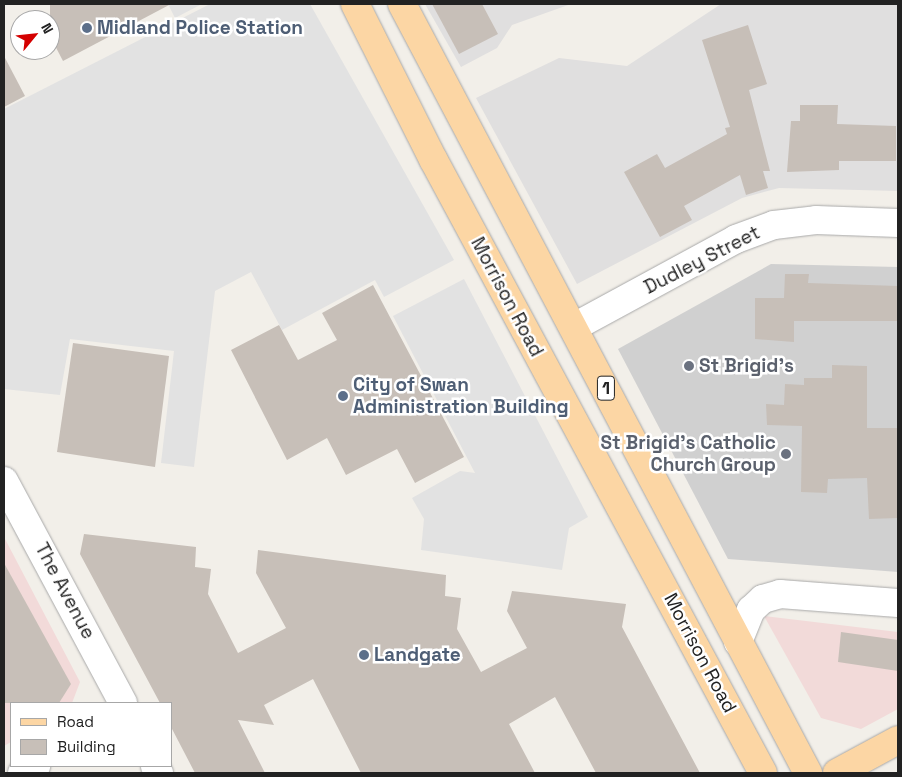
<!DOCTYPE html>
<html>
<head>
<meta charset="utf-8">
<style>
	body { margin:0 }
	#map { position:relative; width:902px; height:777px; overflow:hidden; background:#f2efe9; font-family:"Space Grotesk",sans-serif }
	div>[style] { position:absolute }
	[style*='--x'] { left:calc(var(--x)*1px); top:calc(var(--y)*1px); width:calc(var(--w)*1px); rotate:calc(var(--a)*1deg) }
	.residential>* { inset:0; background:#e0dfdf }
	.commercial>* { inset:0; background:#f2dad9 }
	.religious>* { inset:0; background:#d0d0d0 }
	.parking>* { inset:0; background:#e2e2e2 }
	.building>* { inset:0; background:#c7bfb8 }
	.roads { filter:drop-shadow(0 0 1px #a9a9a9) drop-shadow(0 0 1px #a9a9a9) }
	.minor>* { height:28px; margin:-14px; padding:0 14px; transform-origin:14px; border-radius:14px; background:#fff }
	.major>* { height:28px; margin:-14px; padding:0 14px; transform-origin:14px; border-radius:14px; background:#fcd6a4 }
	.dots>* { width:14px; height:14px; translate:-50% -50%; box-sizing:border-box; border:2px solid #fff; border-radius:50% }
	span { translate:-50% -50%; white-space:nowrap; text-align:center; line-height:1.15; -webkit-text-stroke:5px #fff; paint-order:stroke }
	.shield-label span { padding:1px 4px; background:#fff; border:1px solid; border-radius:4px; -webkit-text-stroke-width:0 }
	.shield-label { font-size:18px; color:#222; font-weight:700 }
	.service-label { font-size:19px; color:#4e5e75; font-weight:700 }
	.left { translate:0 -50%; text-align:left }
	.street-label { font-size:19px; color:#222 }
	.worship-label { font-size:19px; color:#5b616d; font-weight:700 }
	.right { translate:-100% -50%; text-align:right }
	.frame { position:absolute; inset:0; border:5px solid #222; pointer-events:none }
	.legend { position:absolute; left:10px; top:702px; width:162px; height:65px; box-sizing:border-box; background:#fff; border:1px solid #a7a7a7; margin:0; padding:6px 9px; list-style:none; font-size:15px; color:#222 }
	.legend li { display:flex; align-items:center; gap:10px; height:25px }
	.legend b { width:25px; border:1px solid #a7a7a7 }
	.north { position:absolute; left:10px; top:10px; width:50px; height:50px; box-sizing:border-box; background:#fff; border:1px solid #a7a7a7; border-radius:50%; rotate:62deg; font-size:14px; font-weight:700; line-height:20px; text-align:center; color:#222 }
	.north::after { content:''; display:block; margin:auto; width:18px; height:22px; background:#d40000; clip-path:polygon(50% 0,100% 100%,50% 72%,0 100%) }
</style>
</head>
<body>
<div id="map">
	<div class="residential">
		<div style="clip-path:polygon(425px 4px,571px 4px,512px 25px,497px 48px,461px 67px)"></div>
		<div style="clip-path:polygon(721px 4px,898px 4px,898px 191px,779px 188px,742px 198px,577px 284px,476px 98px,559px 58px,627px 66px)"></div>
	</div>
	<div class="commercial">
		<div style="clip-path:polygon(4px 537px,80px 682px,72px 703px,11px 703px,11px 742px,4px 746px)"></div>
		<div style="clip-path:polygon(764px 616px,898px 632px,898px 709px,861px 729px,821px 718px)"></div>
	</div>
	<div class="religious">
		<div style="clip-path:polygon(771px 264px,898px 267px,898px 572px,728px 559px,618px 349px)"></div>
	</div>
	<div class="parking">
		<div style="clip-path:polygon(168px 4px,202px 4px,175px 18px)"></div>
		<div style="clip-path:polygon(210px 4px,310px 4px,454px 260px,384px 297px,375px 280px,282px 330px,251px 272px,215px 291px,194px 467px,161px 463px,174px 351px,70px 339px,60px 395px,4px 389px,4px 109px)"></div>
		<div style="clip-path:polygon(464px 279px,588px 517px,569px 528px,562px 570px,421px 550px,424px 519px,412px 498px,460px 471px,475px 473px,393px 316px)"></div>
	</div>
	<div class="building">
		<div style="clip-path:polygon(50px 4px,171px 4px,63px 61px,50px 36px)"></div>
		<div style="clip-path:polygon(432px 4px,482px 4px,498px 34px,459px 54px)"></div>
		<div style="clip-path:polygon(748px 25px,767px 84px,749px 90px,770px 171px,763px 171px,768px 188px,746px 195px,740px 175px,684px 206px,692px 220px,660px 237px,624px 172px,657px 154px,665px 168px,727px 134px,725px 128px,730px 127px,702px 40px)"></div>
		<div style="clip-path:polygon(4px 56px,25px 96px,4px 107px)"></div>
		<div style="clip-path:polygon(800px 105px,838px 105px,837px 124px,896px 126px,896px 161px,839px 161px,839px 170px,787px 172px,791px 121px,800px 121px)"></div>
		<div style="clip-path:polygon(785px 274px,809px 274px,808px 283px,898px 286px,898px 321px,794px 321px,794px 342px,755px 339px,755px 298px,784px 298px)"></div>
		<div style="clip-path:polygon(373px 285px,464px 457px,415px 483px,397px 449px,346px 475px,327px 438px,287px 460px,231px 350px,279px 325px,298px 360px,337px 340px,322px 313px)"></div>
		<div style="clip-path:polygon(73px 343px,169px 356px,155px 467px,57px 452px)"></div>
		<div style="clip-path:polygon(832px 365px,867px 366px,867px 428px,898px 428px,898px 518px,869px 519px,867px 478px,828px 479px,827px 493px,801px 492px,802px 426px,767px 425px,766px 404px,784px 405px,785px 384px,804px 385px,804px 378px,832px 378px)"></div>
		<div style="clip-path:polygon(84px 534px,196px 547px,195px 567px,211px 569px,208px 594px,238px 653px,286px 628px,256px 573px,258px 550px,446px 575px,445px 596px,461px 598px,457px 629px,481px 672px,527px 648px,507px 611px,512px 591px,626px 604px,622px 627px,700px 773px,596px 773px,555px 697px,509px 724px,535px 773px,361px 773px,313px 679px,264px 705px,274px 725px,238px 720px,265px 773px,195px 773px,171px 727px,171px 703px,160px 703px,80px 554px)"></div>
		<div style="clip-path:polygon(4px 563px,71px 684px,59px 703px,4px 703px)"></div>
		<div style="clip-path:polygon(841px 632px,898px 640px,898px 671px,838px 662px)"></div>
	</div>
	<div class="roads">
		<div class="minor">
			<div style="--x:574;--y:327;--w:184;--a:-28.5"></div>
			<div style="--x:736;--y:239;--w:40;--a:-20.2"></div>
			<div style="--x:774;--y:225;--w:42;--a:-6.8"></div>
			<div style="--x:816;--y:220;--w:82;--a:2.1"></div>
			<div style="--x:4;--y:481;--w:252;--a:61.8"></div>
			<div style="--x:738;--y:642;--w:35;--a:-68"></div>
			<div style="--x:751;--y:610;--w:16;--a:-43"></div>
			<div style="--x:763;--y:599;--w:18;--a:-16"></div>
			<div style="--x:780;--y:594;--w:118;--a:4.4"></div>
			<div style="--x:155;--y:766;--w:8;--a:60"></div>
			<div style="--x:22;--y:773;--w:16;--a:-27"></div>
		</div>
		<div class="major">
			<div style="--x:355;--y:4;--w:174;--a:63.3"></div>
			<div style="--x:433;--y:159;--w:697;--a:61.74"></div>
			<div style="--x:402;--y:4;--w:870;--a:62.17"></div>
			<div style="--x:837;--y:773;--w:69;--a:-28.4"></div>
		</div>
	</div>
	<div class="dots">
		<div style="left:87px;top:28px;background:#5c6f8a"></div>
		<div style="left:689px;top:366px;background:#6b7280"></div>
		<div style="left:343px;top:396px;background:#5c6f8a"></div>
		<div style="left:786px;top:454px;background:#6b7280"></div>
		<div style="left:364px;top:655px;background:#5c6f8a"></div>
	</div>
	<div class="shield-label">
		<span style="left:606px;top:388px">1</span>
	</div>
	<div class="service-label">
		<span class="left" style="left:97px;top:28px">Midland Police Station</span>
		<span class="left" style="left:353px;top:396px">City of Swan<br>Administration Building</span>
		<span class="left" style="left:374px;top:655px">Landgate</span>
	</div>
	<div class="street-label">
		<span style="left:702px;top:260px;rotate:-27deg">Dudley Street</span>
		<span style="left:507px;top:297px;rotate:62deg">Morrison Road</span>
		<span style="left:65px;top:591px;rotate:62deg">The Avenue</span>
		<span style="left:700px;top:653px;rotate:62deg">Morrison Road</span>
	</div>
	<div class="worship-label">
		<span class="left" style="left:699px;top:366px">St Brigid's</span>
		<span class="right" style="left:776px;top:454px">St Brigid's Catholic<br>Church Group</span>
	</div>
	<div class="frame"></div>
	<ul class="legend">
	<li><b style="height:6px;background:#fcd6a4"></b>Road</li>
	<li><b style="height:14px;background:#c7bfb8"></b>Building</li>
	</ul>
	<div class="north">N</div>
</div>
</body>
</html>
